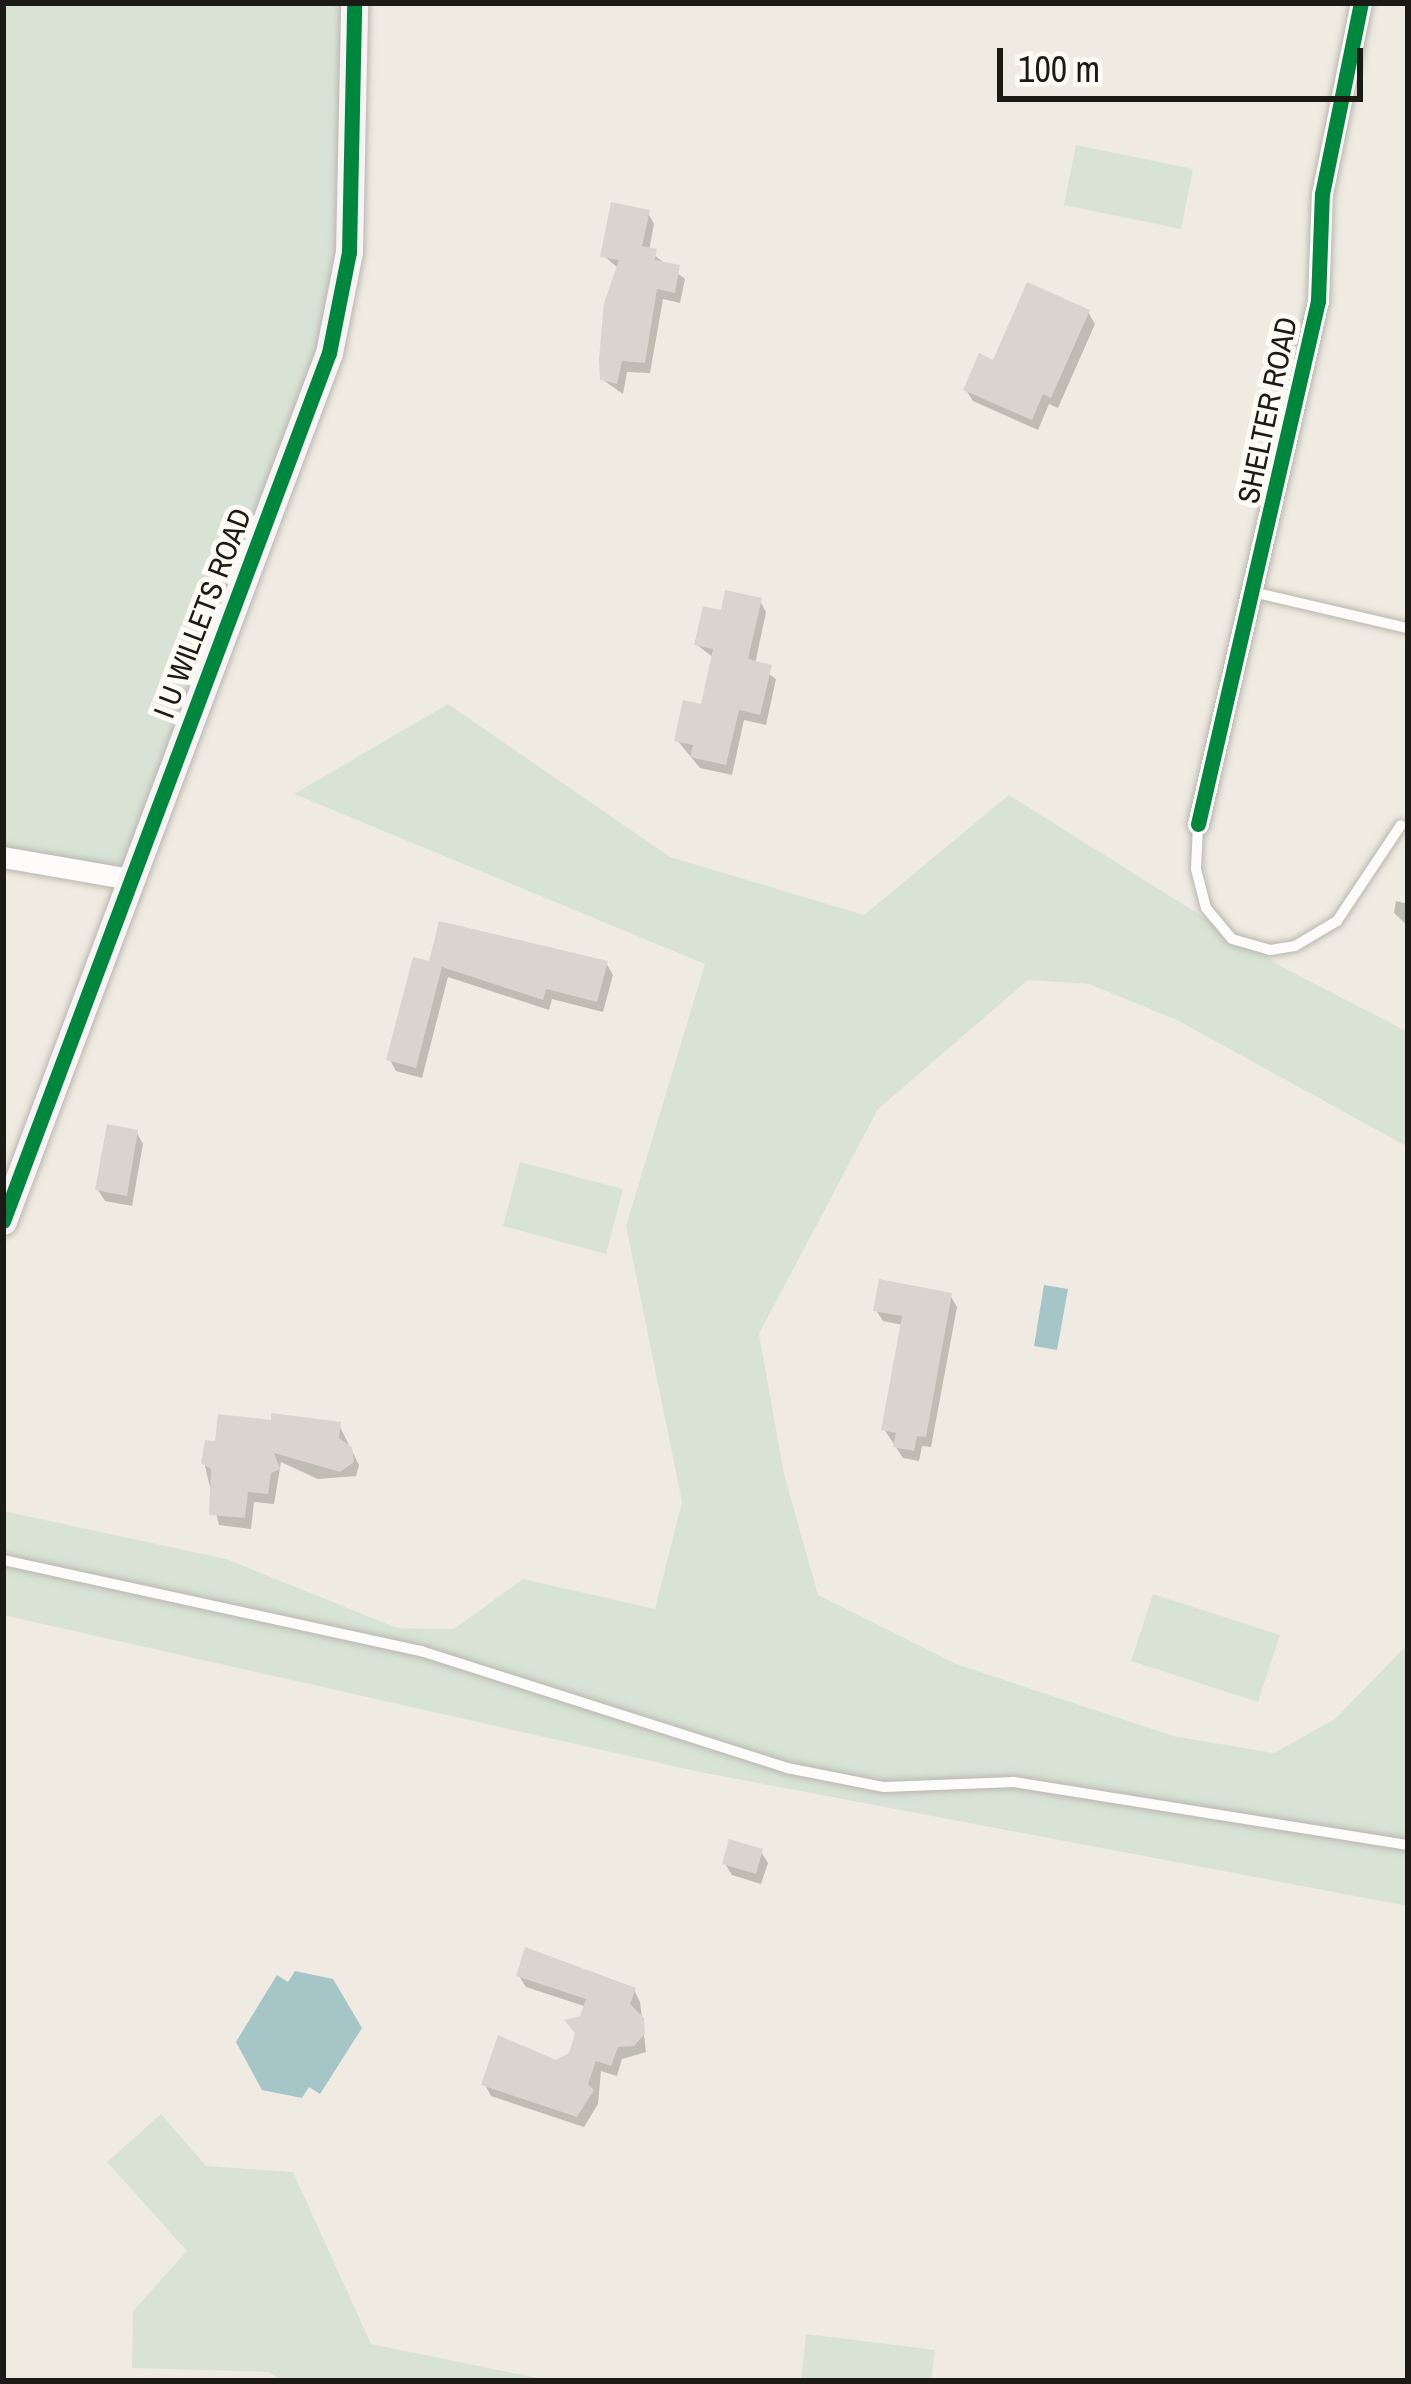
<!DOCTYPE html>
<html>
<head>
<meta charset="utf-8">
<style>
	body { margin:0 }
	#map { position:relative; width:1411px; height:2384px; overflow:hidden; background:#efebe2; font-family:"Archivo Narrow",sans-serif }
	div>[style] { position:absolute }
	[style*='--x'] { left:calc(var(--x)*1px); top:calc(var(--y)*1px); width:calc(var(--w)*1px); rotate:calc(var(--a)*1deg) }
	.green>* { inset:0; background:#d8e3d6 }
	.water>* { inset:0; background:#a6c5c6 }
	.shadow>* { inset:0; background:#0003 }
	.building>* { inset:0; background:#dad4cf }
	.roads { filter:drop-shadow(0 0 3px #b9b6af) drop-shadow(0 0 3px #b9b6af) }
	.lane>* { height:10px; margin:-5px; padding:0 5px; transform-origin:5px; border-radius:5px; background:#fdfcfb }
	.street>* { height:21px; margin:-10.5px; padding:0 10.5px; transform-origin:10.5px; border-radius:10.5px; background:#fdfcfb }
	.secondary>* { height:27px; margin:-13.5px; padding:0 13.5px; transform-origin:13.5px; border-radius:13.5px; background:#f8f4f6 }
	.cycleway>* { height:15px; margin:-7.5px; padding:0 7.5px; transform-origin:7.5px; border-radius:7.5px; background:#00873e }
	span { translate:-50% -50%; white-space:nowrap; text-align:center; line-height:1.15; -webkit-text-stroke:10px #fefbf5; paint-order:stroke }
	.street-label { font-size:30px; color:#1c1a14 }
	.frame { position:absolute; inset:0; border:6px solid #1c1a14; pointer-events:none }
	.scale { position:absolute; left:997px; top:48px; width:366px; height:54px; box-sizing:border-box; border:6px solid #1c1a14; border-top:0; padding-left:15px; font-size:36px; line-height:42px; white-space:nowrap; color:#1c1a14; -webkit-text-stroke:9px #fefbf5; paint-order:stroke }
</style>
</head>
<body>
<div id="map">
	<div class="green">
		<div style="clip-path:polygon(3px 3px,354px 3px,345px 278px,131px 879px,3px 850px)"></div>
		<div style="clip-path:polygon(1076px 145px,1193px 169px,1181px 229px,1064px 205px)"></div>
		<div style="clip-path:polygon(448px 704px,670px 857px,864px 915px,1009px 795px,1286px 969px,1408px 1032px,1408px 1147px,1177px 1020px,1089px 984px,1028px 980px,878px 1109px,759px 1334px,784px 1474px,818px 1595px,956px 1664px,1173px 1736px,1274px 1753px,1335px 1719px,1408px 1644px,1408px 1906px,700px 1772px,3px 1615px,3px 1511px,226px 1559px,397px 1628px,454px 1629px,523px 1579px,655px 1609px,682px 1502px,626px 1226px,705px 964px,294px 794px)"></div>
		<div style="clip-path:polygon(520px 1162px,623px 1189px,606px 1254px,503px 1226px)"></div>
		<div style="clip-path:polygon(1153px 1594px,1280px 1635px,1258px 1702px,1131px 1661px)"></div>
		<div style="clip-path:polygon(161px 2114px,206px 2166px,293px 2172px,371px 2344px,552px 2381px,281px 2381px,269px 2372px,132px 2368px,133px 2311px,187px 2251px,107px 2162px)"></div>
		<div style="clip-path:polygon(806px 2334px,935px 2350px,931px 2381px,801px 2381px)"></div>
	</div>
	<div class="water">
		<div style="clip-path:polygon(1044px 1285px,1068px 1289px,1057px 1350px,1034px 1346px)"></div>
		<div style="clip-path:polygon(295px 1971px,333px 1979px,362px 2028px,320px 2094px,309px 2087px,302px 2098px,262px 2090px,236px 2042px,277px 1975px,288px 1982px)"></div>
	</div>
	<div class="shadow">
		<div style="clip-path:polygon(648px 213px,654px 224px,649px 251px,685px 279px,680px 303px,663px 299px,650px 373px,627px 372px,623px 394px,603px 380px,619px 269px,604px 256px)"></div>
		<div style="clip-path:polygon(1088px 312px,1095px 324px,1058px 408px,1049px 404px,1038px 430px,973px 401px,966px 390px)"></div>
		<div style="clip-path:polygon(760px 601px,766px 612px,755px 664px,776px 679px,766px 725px,744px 720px,732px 775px,700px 768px,677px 740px,703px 708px,714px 658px,697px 645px,724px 614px)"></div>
		<div style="clip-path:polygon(1396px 901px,1408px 904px,1408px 926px,1394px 913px)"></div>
		<div style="clip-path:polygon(606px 963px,613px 975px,603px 1012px,552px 999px,549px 1010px,448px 977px,422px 1078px,396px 1071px,390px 1060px,431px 965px)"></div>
		<div style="clip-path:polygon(137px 1133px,143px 1144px,132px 1206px,105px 1201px,98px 1190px)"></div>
		<div style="clip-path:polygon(950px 1295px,957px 1307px,931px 1447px,922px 1446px,919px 1461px,903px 1458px,884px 1429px,903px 1325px,883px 1321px,876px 1310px)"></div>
		<div style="clip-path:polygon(339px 1425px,359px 1465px,356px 1476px,318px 1479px,281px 1462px,274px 1504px,254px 1502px,251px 1529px,219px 1525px,204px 1462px)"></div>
		<div style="clip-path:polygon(761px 1852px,768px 1863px,761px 1884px,732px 1875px,725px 1864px)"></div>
		<div style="clip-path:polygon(519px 1976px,634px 1990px,640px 2002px,646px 2052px,622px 2059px,617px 2076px,601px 2071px,598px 2104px,584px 2127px,491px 2096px,485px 2085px,571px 2055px,587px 2007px,526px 1987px)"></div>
	</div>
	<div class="building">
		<div style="clip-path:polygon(611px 202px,650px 210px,642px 246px,657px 249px,655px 260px,680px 265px,675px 293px,657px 289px,645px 363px,622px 361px,617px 384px,600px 380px,599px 359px,604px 303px,619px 260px,600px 257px)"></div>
		<div style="clip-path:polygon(1027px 282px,1090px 310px,1051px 398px,1043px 394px,1032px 420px,963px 390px,979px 353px,993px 360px)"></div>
		<div style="clip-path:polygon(725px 590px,762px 598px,748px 659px,772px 665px,760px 715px,739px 710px,726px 765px,690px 757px,693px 745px,674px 741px,683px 700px,701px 704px,713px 649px,694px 645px,703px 606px,721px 610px)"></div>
		<div style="clip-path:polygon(439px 921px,608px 961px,597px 1002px,546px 989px,543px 1000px,442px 967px,416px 1068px,386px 1060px,413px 957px,429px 961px)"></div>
		<div style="clip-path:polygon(107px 1124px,138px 1130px,127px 1196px,95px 1190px)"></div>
		<div style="clip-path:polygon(879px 1279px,952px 1293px,926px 1437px,917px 1436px,914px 1451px,893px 1447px,896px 1433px,881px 1430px,902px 1316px,873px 1311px)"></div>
		<div style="clip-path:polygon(271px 1413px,341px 1422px,339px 1438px,352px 1447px,354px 1462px,340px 1472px,274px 1453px,280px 1469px,271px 1473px,268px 1494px,248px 1492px,245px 1518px,209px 1515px,211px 1469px,201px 1463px,205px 1440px,215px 1441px,218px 1414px,271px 1420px)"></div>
		<div style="clip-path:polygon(729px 1839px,763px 1849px,756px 1874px,722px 1864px)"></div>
		<div style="clip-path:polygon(525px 1947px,636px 1988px,630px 2004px,644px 2018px,645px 2034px,634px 2046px,618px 2047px,611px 2066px,596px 2061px,588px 2084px,594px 2090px,577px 2117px,481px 2085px,498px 2035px,556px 2060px,569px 2053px,575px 2033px,564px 2020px,580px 2016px,586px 1999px,516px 1976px)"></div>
	</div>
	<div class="roads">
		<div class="lane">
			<div style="--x:1257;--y:593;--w:155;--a:13.1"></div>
			<div style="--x:1198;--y:824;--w:45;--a:92.5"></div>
			<div style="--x:1196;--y:869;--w:40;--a:75.6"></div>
			<div style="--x:1206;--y:908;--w:40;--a:50"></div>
			<div style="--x:1232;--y:939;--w:40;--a:16"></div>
			<div style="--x:1270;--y:950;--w:25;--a:-9"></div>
			<div style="--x:1295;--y:946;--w:49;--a:-30.8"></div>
			<div style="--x:1337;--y:921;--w:115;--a:-56.3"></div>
			<div style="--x:3;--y:1560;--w:428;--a:12.3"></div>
			<div style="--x:421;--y:1651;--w:384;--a:17.7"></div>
			<div style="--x:787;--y:1768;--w:99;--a:11.1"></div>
			<div style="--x:884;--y:1787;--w:130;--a:-2.2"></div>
			<div style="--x:1014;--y:1782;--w:399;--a:9.1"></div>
		</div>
		<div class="street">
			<div style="--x:1198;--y:824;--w:537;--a:-77.08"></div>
			<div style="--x:1318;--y:301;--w:107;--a:-87.9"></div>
			<div style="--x:1322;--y:194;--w:195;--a:-78.5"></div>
			<div style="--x:3;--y:857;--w:130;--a:9.8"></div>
		</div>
		<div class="secondary">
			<div style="--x:3;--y:1221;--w:927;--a:-69.42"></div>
			<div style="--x:329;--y:353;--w:103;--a:-78.8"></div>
			<div style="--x:349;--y:252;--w:249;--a:-88.8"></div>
		</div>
	</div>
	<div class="cycleway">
		<div style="--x:1198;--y:824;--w:537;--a:-77.08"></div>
		<div style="--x:1318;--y:301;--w:107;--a:-87.9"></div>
		<div style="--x:1322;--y:194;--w:195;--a:-78.5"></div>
		<div style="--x:3;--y:1221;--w:927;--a:-69.42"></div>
		<div style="--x:329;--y:353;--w:103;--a:-78.8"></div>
		<div style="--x:349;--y:252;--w:249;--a:-88.8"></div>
	</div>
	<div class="street-label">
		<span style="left:1267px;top:410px;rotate:-78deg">SHELTER ROAD</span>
		<span style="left:202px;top:613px;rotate:-69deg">I U WILLETS ROAD</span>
	</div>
	<div class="frame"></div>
	<div class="scale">100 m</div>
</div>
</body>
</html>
